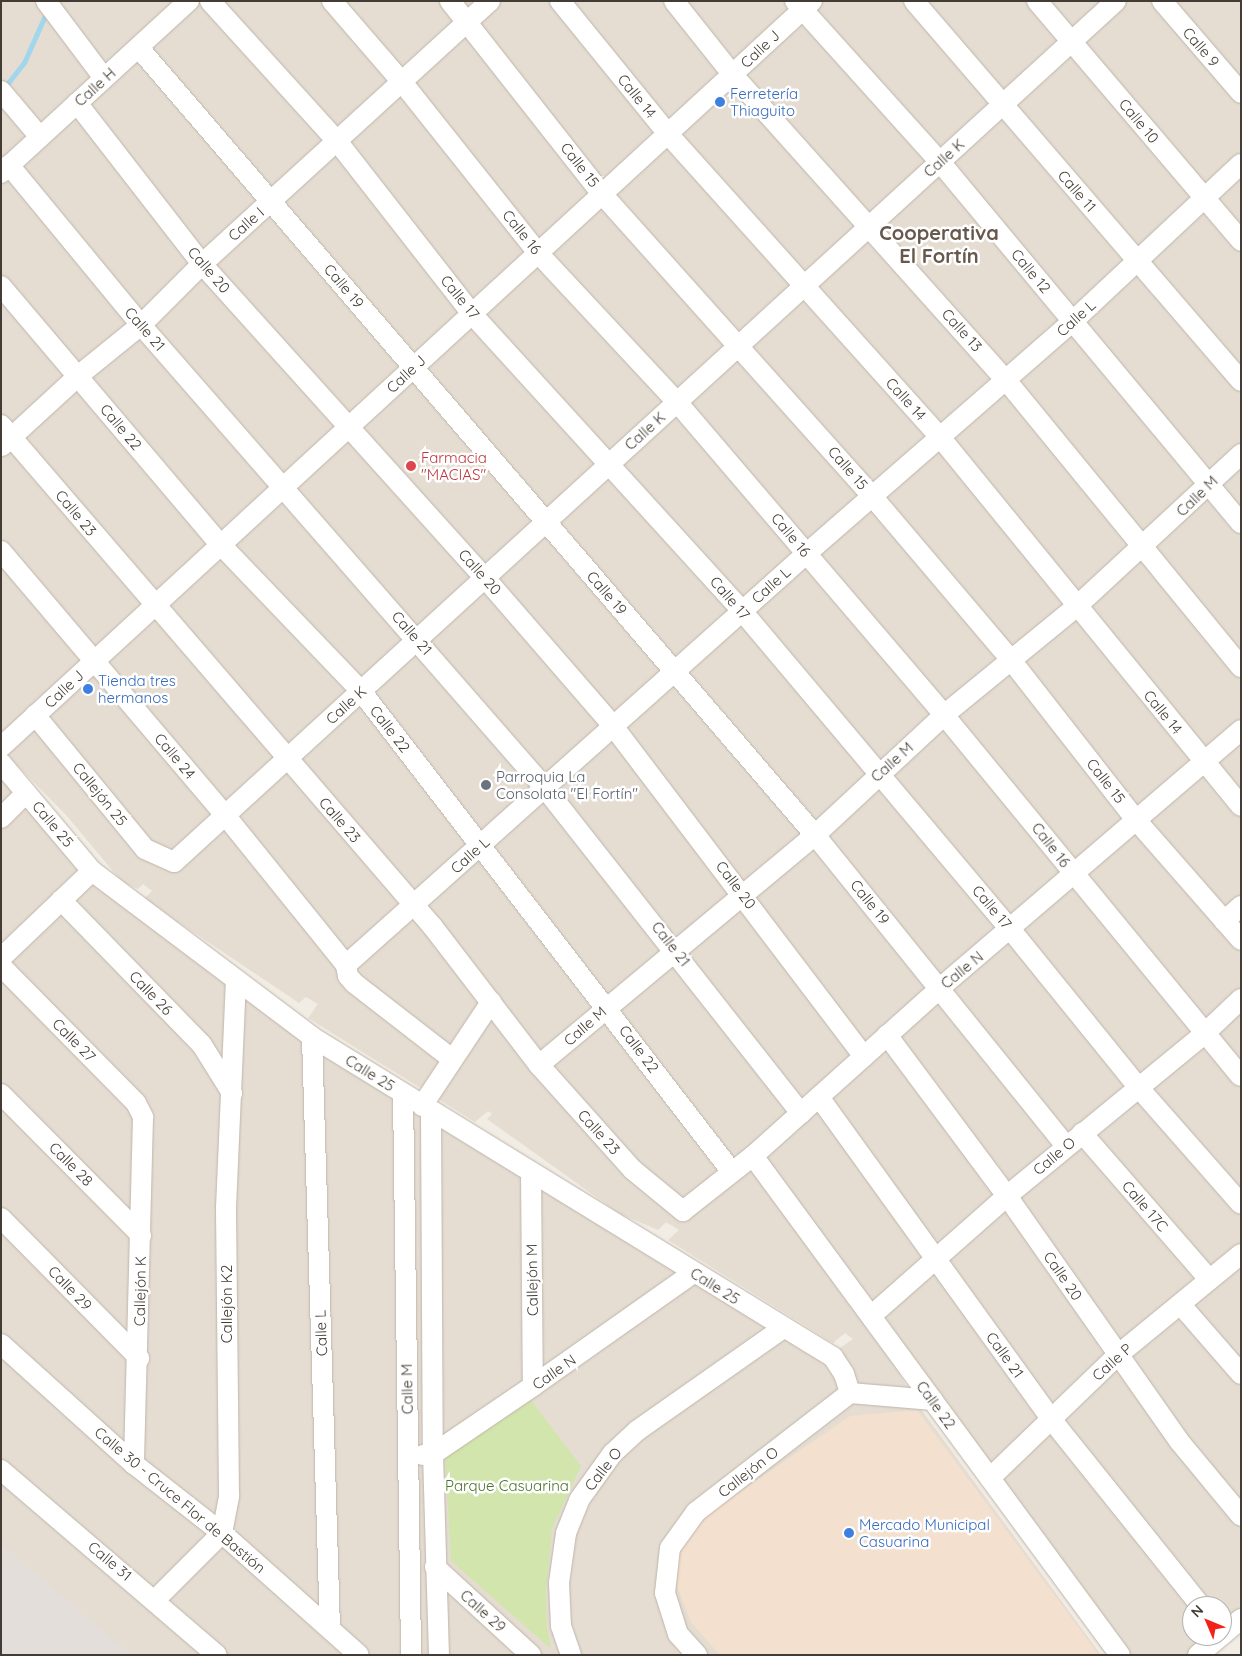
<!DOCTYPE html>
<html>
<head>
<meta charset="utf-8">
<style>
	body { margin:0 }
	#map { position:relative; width:1242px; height:1656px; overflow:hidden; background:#f1ece4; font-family:Quicksand,sans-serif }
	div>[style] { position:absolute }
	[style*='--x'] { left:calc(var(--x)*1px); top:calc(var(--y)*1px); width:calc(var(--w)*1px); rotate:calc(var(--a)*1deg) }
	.residential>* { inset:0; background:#e5ddd2 }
	.commercial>* { inset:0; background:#f3e0cf }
	.industrial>* { inset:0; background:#e3ded9 }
	.green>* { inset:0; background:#d2e5ad }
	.stream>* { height:4.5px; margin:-2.25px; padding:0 2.25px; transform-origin:2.25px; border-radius:2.25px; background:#a1d6ed }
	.roads { filter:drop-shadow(0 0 1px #bfb5aa) drop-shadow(0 0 1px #bfb5aa) }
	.minor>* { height:20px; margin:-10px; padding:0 10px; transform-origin:10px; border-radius:10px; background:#fff }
	.dots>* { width:14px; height:14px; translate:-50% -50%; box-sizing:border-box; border:2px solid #fff; border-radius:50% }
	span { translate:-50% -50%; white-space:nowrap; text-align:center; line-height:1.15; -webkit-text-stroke:5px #fff; paint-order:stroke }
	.street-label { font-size:15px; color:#433c34 }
	.shop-label { font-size:15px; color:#366cbe }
	.left { translate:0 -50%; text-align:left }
	.health-label { font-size:15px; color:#be3a42 }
	.worship-label { font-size:15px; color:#5b616d }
	.park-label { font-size:15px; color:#4d732a }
	.district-label { font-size:20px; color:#66584c; font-weight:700 }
	.frame { position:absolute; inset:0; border:2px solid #433c34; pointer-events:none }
	.north { position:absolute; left:1182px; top:1596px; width:50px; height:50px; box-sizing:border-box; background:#fff; border:1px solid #b4b1ae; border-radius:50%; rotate:315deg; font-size:14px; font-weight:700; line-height:20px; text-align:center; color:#433c34 }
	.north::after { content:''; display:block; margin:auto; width:18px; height:22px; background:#f32219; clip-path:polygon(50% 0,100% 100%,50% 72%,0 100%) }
</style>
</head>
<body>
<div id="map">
	<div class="residential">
		<div style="clip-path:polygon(1px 1px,1241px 1px,1241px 1608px,1222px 1625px,1222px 1606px,1192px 1606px,1192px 1636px,1209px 1636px,1187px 1655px,1127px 1655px,930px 1386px,893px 1363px,918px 1405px,1101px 1655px,1px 1655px,1px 766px,81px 869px,241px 991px,824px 1359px,853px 1339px,845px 1333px,833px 1343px,668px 1240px,679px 1230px,666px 1222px,658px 1230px,620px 1214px,487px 1119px,492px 1114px,488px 1111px,475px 1122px,308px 1018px,318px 1004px,306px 997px,299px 1003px,144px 899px,152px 891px,143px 884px,138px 889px,122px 882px,66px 815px,9px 757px,1px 763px)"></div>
	</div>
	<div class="commercial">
		<div style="clip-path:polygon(917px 1410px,1099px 1655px,720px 1655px,691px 1622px,674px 1579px,680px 1546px,698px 1521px,850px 1416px)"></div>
	</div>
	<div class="industrial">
		<div style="clip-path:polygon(1px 1544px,132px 1655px,1px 1655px)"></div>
	</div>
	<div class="green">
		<div style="clip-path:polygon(531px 1400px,581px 1466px,552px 1529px,546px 1591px,547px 1627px,551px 1649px,451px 1561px,445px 1455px)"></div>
	</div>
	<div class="stream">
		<div style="--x:5;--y:87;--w:31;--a:-52"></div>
		<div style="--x:24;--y:63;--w:49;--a:-66"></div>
	</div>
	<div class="roads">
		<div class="minor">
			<div style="--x:46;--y:1;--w:96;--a:53"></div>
			<div style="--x:210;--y:1;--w:189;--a:47.8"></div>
			<div style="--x:337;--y:141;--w:219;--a:52"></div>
			<div style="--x:472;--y:314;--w:401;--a:47.7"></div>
			<div style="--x:742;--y:611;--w:417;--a:49.9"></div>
			<div style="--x:1011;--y:930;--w:203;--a:51"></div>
			<div style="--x:1139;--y:1088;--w:154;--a:48.7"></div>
			<div style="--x:332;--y:1;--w:107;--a:49.2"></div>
			<div style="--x:402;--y:82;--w:218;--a:51.5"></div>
			<div style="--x:538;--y:253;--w:204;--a:47"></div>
			<div style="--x:677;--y:402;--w:411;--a:49.5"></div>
			<div style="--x:944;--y:715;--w:467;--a:50.6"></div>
			<div style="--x:450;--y:1;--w:246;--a:51.8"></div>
			<div style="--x:602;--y:194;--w:405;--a:48.2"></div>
			<div style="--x:872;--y:496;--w:215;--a:49.7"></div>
			<div style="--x:1011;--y:660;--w:204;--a:52"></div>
			<div style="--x:1137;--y:821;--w:158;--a:48.8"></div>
			<div style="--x:560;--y:1;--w:171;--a:50.9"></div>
			<div style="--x:668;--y:134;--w:407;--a:48.1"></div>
			<div style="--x:940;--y:437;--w:476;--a:50.8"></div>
			<div style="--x:674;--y:1;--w:93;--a:51.5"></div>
			<div style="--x:732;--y:74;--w:411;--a:48.2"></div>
			<div style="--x:1006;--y:380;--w:371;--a:50.7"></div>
			<div style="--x:795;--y:1;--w:217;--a:48"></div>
			<div style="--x:940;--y:162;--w:470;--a:50.2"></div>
			<div style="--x:914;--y:1;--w:501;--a:49.29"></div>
			<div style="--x:1037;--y:1;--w:315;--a:49.6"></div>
			<div style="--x:1162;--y:1;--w:121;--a:49.3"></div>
			<div style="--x:139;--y:48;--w:1037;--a:49.34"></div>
			<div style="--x:815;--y:835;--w:400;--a:51.1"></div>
			<div style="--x:1;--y:91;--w:60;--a:49.7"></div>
			<div style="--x:77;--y:103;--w:204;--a:52.2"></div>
			<div style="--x:202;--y:264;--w:423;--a:48"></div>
			<div style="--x:485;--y:578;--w:196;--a:49.1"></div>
			<div style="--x:613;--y:726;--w:415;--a:52.8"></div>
			<div style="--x:9;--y:165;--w:207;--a:50.5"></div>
			<div style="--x:141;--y:325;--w:614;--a:48.89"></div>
			<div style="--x:545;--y:788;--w:414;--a:51.8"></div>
			<div style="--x:1;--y:173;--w:255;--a:-42.5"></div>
			<div style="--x:1;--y:286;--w:340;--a:49.7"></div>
			<div style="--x:221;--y:545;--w:202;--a:46.2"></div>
			<div style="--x:361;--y:691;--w:607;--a:52.36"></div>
			<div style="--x:1;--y:425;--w:662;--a:49.29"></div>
			<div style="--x:433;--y:927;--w:174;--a:52.5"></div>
			<div style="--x:539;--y:1065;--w:141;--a:48.2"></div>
			<div style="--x:633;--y:1170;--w:65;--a:39.4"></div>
			<div style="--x:683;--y:1211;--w:89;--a:-38.2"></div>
			<div style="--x:753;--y:1156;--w:251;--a:-41.9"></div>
			<div style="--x:940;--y:988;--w:396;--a:-40.6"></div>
			<div style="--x:2;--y:446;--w:103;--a:-42.6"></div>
			<div style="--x:78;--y:376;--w:81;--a:-39"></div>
			<div style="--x:141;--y:325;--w:86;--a:-45"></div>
			<div style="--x:202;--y:264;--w:390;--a:-42.4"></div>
			<div style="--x:1;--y:551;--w:346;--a:49.7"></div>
			<div style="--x:225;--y:815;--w:193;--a:51.1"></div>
			<div style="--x:35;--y:715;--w:173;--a:50.6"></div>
			<div style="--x:145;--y:849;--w:32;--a:24"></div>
			<div style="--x:174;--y:862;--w:1276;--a:-42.43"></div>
			<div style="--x:1;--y:747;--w:1102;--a:-42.61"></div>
			<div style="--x:1;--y:763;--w:141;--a:49.9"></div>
			<div style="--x:92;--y:871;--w:276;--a:37"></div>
			<div style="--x:312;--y:1037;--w:611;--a:31.56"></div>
			<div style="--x:833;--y:1357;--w:20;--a:57"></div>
			<div style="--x:844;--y:1374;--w:20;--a:72"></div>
			<div style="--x:1;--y:818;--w:35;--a:-45"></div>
			<div style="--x:61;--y:900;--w:202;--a:45.8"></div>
			<div style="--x:202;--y:1045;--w:57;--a:58"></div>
			<div style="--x:1224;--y:921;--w:23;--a:-41"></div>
			<div style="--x:1;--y:958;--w:126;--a:-43.7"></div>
			<div style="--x:346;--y:965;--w:617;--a:-41.78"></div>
			<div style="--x:806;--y:554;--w:354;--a:-41.1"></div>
			<div style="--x:1073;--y:321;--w:230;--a:-43.1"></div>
			<div style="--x:346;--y:965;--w:11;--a:80"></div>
			<div style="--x:348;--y:976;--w:9;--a:49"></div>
			<div style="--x:354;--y:983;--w:124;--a:37.8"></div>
			<div style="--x:1;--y:966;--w:192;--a:45.4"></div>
			<div style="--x:136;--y:1103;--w:16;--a:63"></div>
			<div style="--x:143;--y:1117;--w:347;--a:91.5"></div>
			<div style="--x:887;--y:1035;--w:201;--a:53.3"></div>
			<div style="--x:1007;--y:1196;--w:299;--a:54.9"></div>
			<div style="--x:1179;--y:1441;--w:97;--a:50.4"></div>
			<div style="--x:312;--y:1037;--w:591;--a:88.26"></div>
			<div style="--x:539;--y:1065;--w:359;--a:-39.8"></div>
			<div style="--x:815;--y:835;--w:176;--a:-42.9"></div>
			<div style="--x:944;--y:715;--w:172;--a:-39.3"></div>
			<div style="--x:1077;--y:606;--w:224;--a:-42.8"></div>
			<div style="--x:1;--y:1094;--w:199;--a:45.2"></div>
			<div style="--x:403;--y:1094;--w:561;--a:89.18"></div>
			<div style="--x:819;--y:1097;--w:397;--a:54.2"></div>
			<div style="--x:1051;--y:1419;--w:240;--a:51.3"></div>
			<div style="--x:422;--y:1106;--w:125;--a:-56.4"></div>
			<div style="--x:431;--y:1113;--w:341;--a:89.7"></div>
			<div style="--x:433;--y:1454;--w:201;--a:88.3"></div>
			<div style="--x:1082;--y:1133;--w:194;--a:49"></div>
			<div style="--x:753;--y:1156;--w:619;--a:53.67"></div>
			<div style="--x:531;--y:1173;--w:213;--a:89.5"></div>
			<div style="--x:1;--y:1218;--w:197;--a:45.4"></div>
			<div style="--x:1181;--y:1305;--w:91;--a:49"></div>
			<div style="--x:871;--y:1316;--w:181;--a:-41.4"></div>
			<div style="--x:1007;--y:1196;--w:255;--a:-39.4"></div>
			<div style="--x:1204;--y:1034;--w:51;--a:-43.4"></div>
			<div style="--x:1;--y:1344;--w:179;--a:42.1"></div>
			<div style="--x:134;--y:1464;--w:112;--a:38.1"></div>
			<div style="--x:222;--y:1533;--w:183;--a:41.7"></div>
			<div style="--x:850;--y:1393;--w:83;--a:4.8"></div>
			<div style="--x:423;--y:1455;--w:10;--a:-6"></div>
			<div style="--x:433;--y:1454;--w:121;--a:-34.2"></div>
			<div style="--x:533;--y:1386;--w:196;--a:-35.2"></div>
			<div style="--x:1;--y:1470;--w:284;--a:40.6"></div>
			<div style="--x:990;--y:1478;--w:178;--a:-43.9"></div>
			<div style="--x:1118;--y:1355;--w:159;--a:-39.4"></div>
			<div style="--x:435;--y:1567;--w:130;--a:42.5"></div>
			<div style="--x:156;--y:1599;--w:93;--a:-45"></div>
			<div style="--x:222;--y:1533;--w:38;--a:-79"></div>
			<div style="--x:229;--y:1496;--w:288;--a:-90.6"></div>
			<div style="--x:226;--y:1208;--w:228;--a:-87.5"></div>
			<div style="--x:1222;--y:1635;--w:25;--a:-40"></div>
			<div style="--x:571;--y:1655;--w:31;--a:-109"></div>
			<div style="--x:561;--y:1626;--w:43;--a:-92.7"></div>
			<div style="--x:559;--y:1583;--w:50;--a:-82"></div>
			<div style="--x:566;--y:1533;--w:35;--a:-68"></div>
			<div style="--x:579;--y:1500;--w:57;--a:-54.3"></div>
			<div style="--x:612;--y:1454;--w:35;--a:-43"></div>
			<div style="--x:638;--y:1430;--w:177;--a:-35.1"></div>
			<div style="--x:697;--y:1655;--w:28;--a:-132"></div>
			<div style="--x:678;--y:1634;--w:43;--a:-107.6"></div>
			<div style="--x:665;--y:1593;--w:45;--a:-83.7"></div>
			<div style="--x:670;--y:1548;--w:44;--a:-54.2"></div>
			<div style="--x:696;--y:1512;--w:195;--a:-37.7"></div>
			<div style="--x:1198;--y:1655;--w:30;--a:-40"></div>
		</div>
	</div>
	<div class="dots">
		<div style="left:720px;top:102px;background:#3f7fe0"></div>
		<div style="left:411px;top:466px;background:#e0444e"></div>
		<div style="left:88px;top:689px;background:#3f7fe0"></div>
		<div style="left:486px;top:785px;background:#6b7280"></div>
		<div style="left:849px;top:1533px;background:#3f7fe0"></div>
	</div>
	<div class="street-label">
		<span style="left:1201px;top:47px;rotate:49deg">Calle 9</span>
		<span style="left:760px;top:49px;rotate:-43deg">Calle J</span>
		<span style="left:95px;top:87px;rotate:-42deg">Calle H</span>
		<span style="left:637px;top:96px;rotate:51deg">Calle 14</span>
		<span style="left:1139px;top:121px;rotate:50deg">Calle 10</span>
		<span style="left:944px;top:158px;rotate:-42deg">Calle K</span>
		<span style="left:580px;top:165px;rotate:52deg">Calle 15</span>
		<span style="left:1077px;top:191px;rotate:49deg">Calle 11</span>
		<span style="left:246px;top:224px;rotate:-42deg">Calle I</span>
		<span style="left:522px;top:232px;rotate:51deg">Calle 16</span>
		<span style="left:209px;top:270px;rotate:49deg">Calle 20</span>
		<span style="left:1031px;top:271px;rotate:50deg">Calle 12</span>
		<span style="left:344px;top:286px;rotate:50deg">Calle 19</span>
		<span style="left:460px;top:297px;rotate:51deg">Calle 17</span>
		<span style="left:1076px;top:318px;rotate:-42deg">Calle L</span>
		<span style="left:145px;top:329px;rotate:49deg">Calle 21</span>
		<span style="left:962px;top:330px;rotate:48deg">Calle 13</span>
		<span style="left:406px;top:374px;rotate:-43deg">Calle J</span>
		<span style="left:906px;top:399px;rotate:48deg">Calle 14</span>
		<span style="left:121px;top:427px;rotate:50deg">Calle 22</span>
		<span style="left:645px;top:431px;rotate:-42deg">Calle K</span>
		<span style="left:848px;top:468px;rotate:49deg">Calle 15</span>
		<span style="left:1197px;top:496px;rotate:-44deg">Calle M</span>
		<span style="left:76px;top:513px;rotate:50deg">Calle 23</span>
		<span style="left:791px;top:535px;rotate:50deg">Calle 16</span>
		<span style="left:480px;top:572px;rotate:48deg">Calle 20</span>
		<span style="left:771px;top:585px;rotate:-42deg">Calle L</span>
		<span style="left:607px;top:593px;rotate:49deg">Calle 19</span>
		<span style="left:730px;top:598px;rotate:49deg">Calle 17</span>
		<span style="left:412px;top:633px;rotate:49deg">Calle 21</span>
		<span style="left:64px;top:689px;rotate:-43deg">Calle J</span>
		<span style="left:346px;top:705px;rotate:-42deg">Calle K</span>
		<span style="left:1163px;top:712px;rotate:51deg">Calle 14</span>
		<span style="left:390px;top:729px;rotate:52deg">Calle 22</span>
		<span style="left:175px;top:756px;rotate:50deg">Calle 24</span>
		<span style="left:892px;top:762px;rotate:-42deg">Calle M</span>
		<span style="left:1106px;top:781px;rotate:52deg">Calle 15</span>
		<span style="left:100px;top:794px;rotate:51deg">Callejón 25</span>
		<span style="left:340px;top:820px;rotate:49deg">Calle 23</span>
		<span style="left:53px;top:824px;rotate:50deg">Calle 25</span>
		<span style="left:1051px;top:845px;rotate:52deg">Calle 16</span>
		<span style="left:470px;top:855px;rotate:-42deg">Calle L</span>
		<span style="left:736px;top:885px;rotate:53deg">Calle 20</span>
		<span style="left:870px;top:902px;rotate:51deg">Calle 19</span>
		<span style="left:992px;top:907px;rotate:50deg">Calle 17</span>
		<span style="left:671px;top:944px;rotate:52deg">Calle 21</span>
		<span style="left:962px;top:970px;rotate:-39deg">Calle N</span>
		<span style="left:151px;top:993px;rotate:46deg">Calle 26</span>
		<span style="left:585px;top:1026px;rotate:-41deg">Calle M</span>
		<span style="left:74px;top:1040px;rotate:45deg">Calle 27</span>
		<span style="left:639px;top:1049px;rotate:53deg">Calle 22</span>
		<span style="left:370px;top:1073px;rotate:32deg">Calle 25</span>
		<span style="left:599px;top:1132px;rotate:48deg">Calle 23</span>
		<span style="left:1054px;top:1156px;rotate:-40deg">Calle O</span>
		<span style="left:71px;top:1164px;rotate:45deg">Calle 28</span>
		<span style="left:1145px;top:1206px;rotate:49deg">Calle 17C</span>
		<span style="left:1063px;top:1276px;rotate:55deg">Calle 20</span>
		<span style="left:532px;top:1280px;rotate:-91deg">Callejón M</span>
		<span style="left:715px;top:1286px;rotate:32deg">Calle 25</span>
		<span style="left:70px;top:1288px;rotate:46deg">Calle 29</span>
		<span style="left:140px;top:1291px;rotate:-89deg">Callejón K</span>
		<span style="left:227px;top:1304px;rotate:-90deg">Callejón K2</span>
		<span style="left:321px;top:1333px;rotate:-92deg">Calle L</span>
		<span style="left:1005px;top:1355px;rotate:54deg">Calle 21</span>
		<span style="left:1112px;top:1362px;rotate:-42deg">Calle P</span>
		<span style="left:554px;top:1372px;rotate:-35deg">Calle N</span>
		<span style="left:407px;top:1389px;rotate:-91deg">Calle M</span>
		<span style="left:936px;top:1405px;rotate:54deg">Calle 22</span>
		<span style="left:603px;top:1469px;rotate:-52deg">Calle O</span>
		<span style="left:748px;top:1472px;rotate:-38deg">Callejón O</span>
		<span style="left:180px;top:1500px;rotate:40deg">Calle 30 - Cruce Flor de Bastión</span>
		<span style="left:110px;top:1561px;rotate:40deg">Calle 31</span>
		<span style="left:483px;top:1611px;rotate:42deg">Calle 29</span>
	</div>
	<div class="shop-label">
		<span class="left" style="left:730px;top:102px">Ferretería<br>Thiaguito</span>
		<span class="left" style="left:98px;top:689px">Tienda tres<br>hermanos</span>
		<span class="left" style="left:859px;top:1533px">Mercado Municipal<br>Casuarina</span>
	</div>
	<div class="health-label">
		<span class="left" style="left:421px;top:466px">Farmacia<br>"MACIAS"</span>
	</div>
	<div class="worship-label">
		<span class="left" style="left:496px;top:785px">Parroquia La<br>Consolata "El Fortín"</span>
	</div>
	<div class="park-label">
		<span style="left:507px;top:1486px">Parque Casuarina</span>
	</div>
	<div class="district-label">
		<span style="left:939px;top:244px">Cooperativa<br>El Fortín</span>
	</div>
	<div class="frame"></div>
	<div class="north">N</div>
</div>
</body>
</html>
